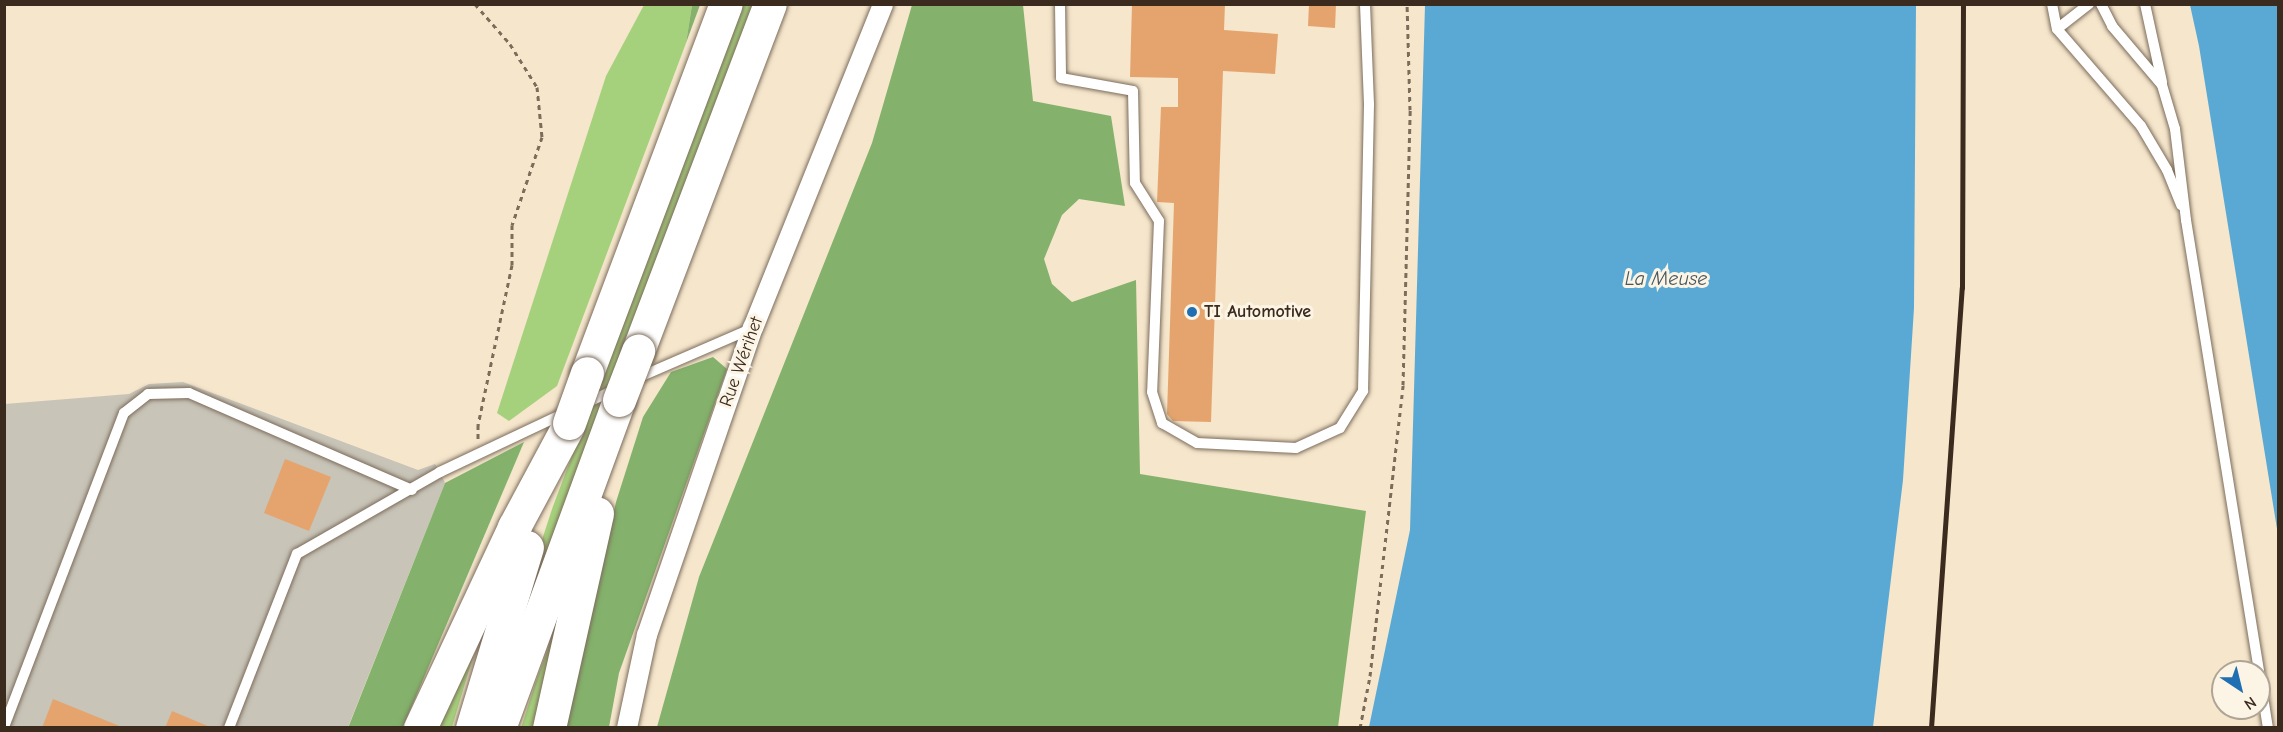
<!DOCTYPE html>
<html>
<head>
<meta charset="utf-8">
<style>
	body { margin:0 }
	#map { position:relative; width:2283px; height:732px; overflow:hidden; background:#f5e6cc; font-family:"Comic Neue",sans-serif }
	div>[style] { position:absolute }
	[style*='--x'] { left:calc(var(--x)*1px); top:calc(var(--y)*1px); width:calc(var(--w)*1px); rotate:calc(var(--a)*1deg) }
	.industrial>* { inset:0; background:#c8c4b8 }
	.green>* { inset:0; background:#a5d07c }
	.forest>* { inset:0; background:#84b26c }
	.water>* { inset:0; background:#59a9d4 }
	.building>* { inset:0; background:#e5a46d }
	.path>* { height:3px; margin-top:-1.5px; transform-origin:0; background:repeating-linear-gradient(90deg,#7c6c5b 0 4.5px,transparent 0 9px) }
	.roads { filter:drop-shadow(0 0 2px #7c6c5b) drop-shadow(0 0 2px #7c6c5b) }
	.lane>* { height:10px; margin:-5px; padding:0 5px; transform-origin:5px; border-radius:5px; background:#fff }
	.street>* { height:20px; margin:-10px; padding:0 10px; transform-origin:10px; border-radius:10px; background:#fff }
	.highway>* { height:33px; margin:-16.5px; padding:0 16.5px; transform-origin:16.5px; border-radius:16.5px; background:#fff }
	.rail>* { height:4.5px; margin:-2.25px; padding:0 2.25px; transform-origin:2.25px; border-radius:2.25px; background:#3b2a1e }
	.bridges { filter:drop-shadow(0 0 2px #7c6c5b) drop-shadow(0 0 2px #7c6c5b) }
	.highway-bridge>* { height:33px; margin:-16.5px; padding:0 16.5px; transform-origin:16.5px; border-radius:16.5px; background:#fff }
	.dots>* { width:16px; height:16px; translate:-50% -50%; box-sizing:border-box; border:3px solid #fcf5e5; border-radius:50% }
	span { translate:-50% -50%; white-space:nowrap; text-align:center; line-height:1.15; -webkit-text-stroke:6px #fcf5e5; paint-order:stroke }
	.poi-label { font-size:18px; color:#3b2a1e; font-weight:700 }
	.left { translate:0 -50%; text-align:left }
	.street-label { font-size:18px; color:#3b2a1e }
	.water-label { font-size:20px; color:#46565e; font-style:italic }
	.frame { position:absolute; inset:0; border:6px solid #3b2a1e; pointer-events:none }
	.north { position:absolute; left:2211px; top:660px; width:60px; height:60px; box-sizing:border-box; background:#fcf5e5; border:2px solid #afa495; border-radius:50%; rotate:145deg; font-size:16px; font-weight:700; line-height:24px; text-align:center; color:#3b2a1e }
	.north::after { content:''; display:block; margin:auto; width:21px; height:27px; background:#1f6fb2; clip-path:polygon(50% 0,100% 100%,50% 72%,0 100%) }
</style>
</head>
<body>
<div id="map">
	<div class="industrial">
		<div style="clip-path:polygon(183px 382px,418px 470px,435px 464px,440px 472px,445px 483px,348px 727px,5px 728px,5px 404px,129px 394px,149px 384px)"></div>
	</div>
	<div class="green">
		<div style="clip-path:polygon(644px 5px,692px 5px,686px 43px,557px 386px,509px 421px,497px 413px,606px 76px)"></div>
		<div style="clip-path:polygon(742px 5px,756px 5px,522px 618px,517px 617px,552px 509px)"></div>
		<div style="clip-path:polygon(566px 600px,540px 727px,521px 728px,536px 681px)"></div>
		<div style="clip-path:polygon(479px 637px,452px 727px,435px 727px)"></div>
	</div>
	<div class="forest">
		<div style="clip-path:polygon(692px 5px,700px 5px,686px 43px)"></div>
		<div style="clip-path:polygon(912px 5px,1023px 5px,1033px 101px,1111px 116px,1125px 206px,1079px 199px,1062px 215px,1044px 259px,1052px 284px,1072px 302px,1136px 280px,1140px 474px,1366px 511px,1338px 727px,657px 727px,699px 577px,872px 143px)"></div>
		<div style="clip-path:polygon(713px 357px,727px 369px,619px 673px,609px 727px,565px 728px,616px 502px,643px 417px,671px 372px)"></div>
		<div style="clip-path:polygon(524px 442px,403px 727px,348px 728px,445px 483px)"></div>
	</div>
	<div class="water">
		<div style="clip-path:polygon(1425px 5px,1916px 5px,1914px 308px,1903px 480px,1873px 727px,1369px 727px,1410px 530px)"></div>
		<div style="clip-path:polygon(2190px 5px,2278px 5px,2278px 535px,2199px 46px)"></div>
	</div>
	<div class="building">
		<div style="clip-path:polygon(1132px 4px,1225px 4px,1224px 30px,1278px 34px,1275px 74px,1223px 71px,1211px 422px,1173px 421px,1167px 414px,1174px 203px,1157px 202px,1161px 107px,1178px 107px,1178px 78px,1130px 77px)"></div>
		<div style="clip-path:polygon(1309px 4px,1336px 4px,1335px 28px,1308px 26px)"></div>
		<div style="clip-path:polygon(285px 459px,331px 477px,309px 531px,264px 513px)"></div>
		<div style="clip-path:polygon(53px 699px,122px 727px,121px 728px,42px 728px)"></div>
		<div style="clip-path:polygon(172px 711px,210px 727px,210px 728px,165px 728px)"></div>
	</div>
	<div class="path">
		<div style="--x:475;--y:4;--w:53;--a:48.8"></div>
		<div style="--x:510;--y:44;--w:51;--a:57.9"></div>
		<div style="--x:537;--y:87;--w:50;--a:84.3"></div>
		<div style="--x:542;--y:137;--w:93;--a:108.8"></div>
		<div style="--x:512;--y:225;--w:40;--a:90"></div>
		<div style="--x:512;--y:265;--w:164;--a:102"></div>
		<div style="--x:478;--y:425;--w:14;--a:90"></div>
		<div style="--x:1360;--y:728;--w:53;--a:-79.1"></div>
		<div style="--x:1370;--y:676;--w:293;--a:-83.5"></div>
		<div style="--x:1403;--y:385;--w:275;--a:-88.5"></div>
		<div style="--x:1410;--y:110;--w:106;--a:-91.6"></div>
	</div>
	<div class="roads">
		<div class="lane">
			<div style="--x:1060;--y:4;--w:74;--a:89.2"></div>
			<div style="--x:1061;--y:78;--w:73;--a:10.2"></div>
			<div style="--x:1133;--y:91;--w:92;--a:88.8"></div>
			<div style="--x:1135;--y:183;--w:45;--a:57.7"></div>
			<div style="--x:1159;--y:221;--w:171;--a:92.3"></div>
			<div style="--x:1152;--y:392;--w:33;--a:72"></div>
			<div style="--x:1162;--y:423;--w:40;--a:29.7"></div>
			<div style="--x:1197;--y:443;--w:99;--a:2.9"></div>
			<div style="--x:1296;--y:448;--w:48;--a:-24.4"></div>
			<div style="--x:1340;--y:428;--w:44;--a:-58.1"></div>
			<div style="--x:1363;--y:391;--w:287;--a:-88.8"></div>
			<div style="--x:1369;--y:104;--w:100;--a:-92.3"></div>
			<div style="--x:2052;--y:4;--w:25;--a:79"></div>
			<div style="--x:2057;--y:29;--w:128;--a:49.1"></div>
			<div style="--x:2141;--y:126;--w:51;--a:59.4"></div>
			<div style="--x:2167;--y:170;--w:38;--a:68"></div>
			<div style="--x:2101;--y:4;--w:25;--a:63"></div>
			<div style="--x:2112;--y:26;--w:77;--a:49.7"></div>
			<div style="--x:2162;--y:85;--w:46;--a:73.5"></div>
			<div style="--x:2175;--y:129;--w:92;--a:83.1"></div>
			<div style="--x:2186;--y:220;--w:458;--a:80.8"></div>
			<div style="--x:2145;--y:4;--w:80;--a:77.7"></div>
			<div style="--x:2057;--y:29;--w:41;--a:-38"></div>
			<div style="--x:635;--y:379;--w:129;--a:-23.4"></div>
			<div style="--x:584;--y:404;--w:35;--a:-25"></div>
			<div style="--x:2259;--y:672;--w:57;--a:80.9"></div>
			<div style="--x:4;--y:727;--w:336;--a:-69.1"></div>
			<div style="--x:124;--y:413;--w:31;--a:-38"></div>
			<div style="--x:148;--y:394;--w:41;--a:-1.4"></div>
			<div style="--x:189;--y:393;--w:243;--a:23.5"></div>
			<div style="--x:229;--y:728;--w:187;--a:-68.7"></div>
			<div style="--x:297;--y:554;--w:165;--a:-29.8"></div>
			<div style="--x:440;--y:472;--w:140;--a:-25.3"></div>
		</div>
		<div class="street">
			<div style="--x:627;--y:728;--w:95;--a:-77.9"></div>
			<div style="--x:647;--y:635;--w:325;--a:-71"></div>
			<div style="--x:753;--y:328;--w:349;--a:-68.1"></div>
		</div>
		<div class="highway">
			<div style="--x:638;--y:351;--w:371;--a:-69.2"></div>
			<div style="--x:587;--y:373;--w:394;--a:-69.4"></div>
			<div style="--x:420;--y:728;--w:222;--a:-64.9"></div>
			<div style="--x:514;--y:527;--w:112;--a:-61.8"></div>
			<div style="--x:472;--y:728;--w:189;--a:-73.1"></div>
			<div style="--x:499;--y:728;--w:349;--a:-69.9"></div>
			<div style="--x:549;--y:728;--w:220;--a:-77.4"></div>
		</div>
	</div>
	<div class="rail">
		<div style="--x:1931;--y:728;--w:441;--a:-86"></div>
		<div style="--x:1962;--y:288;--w:284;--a:-89.8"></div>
	</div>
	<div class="bridges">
		<div class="highway-bridge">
			<div style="--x:619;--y:400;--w:53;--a:-68.8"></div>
			<div style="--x:569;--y:423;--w:53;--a:-70.2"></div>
		</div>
	</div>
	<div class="dots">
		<div style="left:1192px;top:312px;background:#1f6fb2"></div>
	</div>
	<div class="poi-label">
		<span class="left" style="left:1204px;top:312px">TI Automotive</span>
	</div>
	<div class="street-label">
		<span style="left:742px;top:362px;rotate:-70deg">Rue Wérihet</span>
	</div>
	<div class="water-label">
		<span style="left:1666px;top:278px">La Meuse</span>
	</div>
	<div class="frame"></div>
	<div class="north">N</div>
</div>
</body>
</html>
